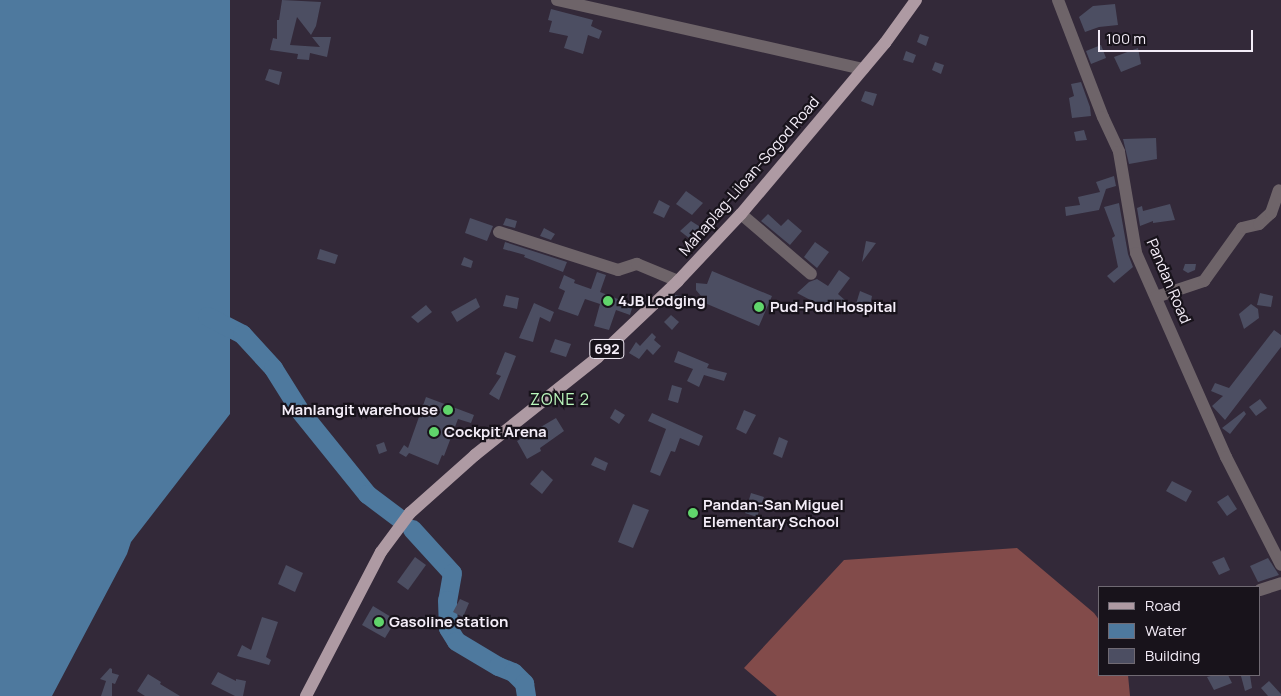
<!DOCTYPE html>
<html>
<head>
<meta charset="utf-8">
<style>
	body { margin:0 }
	#map { position:relative; width:1281px; height:696px; overflow:hidden; background:#332939; font-family:Manrope,sans-serif }
	div>[style] { position:absolute }
	[style*='--x'] { left:calc(var(--x)*1px); top:calc(var(--y)*1px); width:calc(var(--w)*1px); rotate:calc(var(--a)*1deg) }
	.forest>* { inset:0; background:#824b4a }
	.water>* { inset:0; background:#4e799e }
	.river>* { height:19px; margin:-9.5px; padding:0 9.5px; transform-origin:9.5px; border-radius:9.5px; background:#4e799e }
	.building>* { inset:0; background:#4c4e62 }
	.minor>* { height:12px; margin:-6px; padding:0 6px; transform-origin:6px; border-radius:6px; background:#6e6469 }
	.major>* { height:12px; margin:-6px; padding:0 6px; transform-origin:6px; border-radius:6px; background:#ae9aa3 }
	.dots>* { width:14px; height:14px; translate:-50% -50%; box-sizing:border-box; border:2px solid #18131b; border-radius:50% }
	span { translate:-50% -50%; white-space:nowrap; text-align:center; line-height:1.15; -webkit-text-stroke:4.5px #18131b; paint-order:stroke }
	.shield-label span { padding:1px 4px; background:#18131b; border:1px solid; border-radius:4px; -webkit-text-stroke-width:0 }
	.shield-label { font-size:14px; color:#f4edf8; font-weight:700 }
	.street-label { font-size:15px; color:#f4edf8 }
	.poi-label { font-size:15px; color:#f4edf8; font-weight:700 }
	.left { translate:0 -50%; text-align:left }
	.right { translate:-100% -50%; text-align:right }
	.neighbourhood-label { font-size:16px; color:#baf7bc; letter-spacing:1px }
	.legend { position:absolute; left:1098px; top:586px; width:162px; height:90px; box-sizing:border-box; background:#18131b; border:1px solid #706a73; margin:0; padding:6px 9px; list-style:none; font-size:15px; color:#f4edf8 }
	.legend li { display:flex; align-items:center; gap:10px; height:25px }
	.legend b { width:25px; border:1px solid #706a73 }
	.scale { position:absolute; left:1098px; top:30px; width:155px; height:22px; box-sizing:border-box; border:2px solid #f4edf8; border-top:0; padding-left:6px; font-size:15px; line-height:18px; white-space:nowrap; color:#f4edf8; -webkit-text-stroke:4px #18131b; paint-order:stroke }
</style>
</head>
<body>
<div id="map">
	<div class="forest">
		<div style="clip-path:polygon(1017px 548px,1094px 613px,1100px 621px,1100px 675px,1128px 675px,1130px 696px,777px 696px,744px 668px,844px 560px)"></div>
	</div>
	<div class="water">
		<div style="clip-path:polygon(0 0,230px 0,230px 414px,131px 542px,127px 554px,52px 696px,0 696px)"></div>
	</div>
	<div class="river">
		<div style="--x:207;--y:316;--w:39;--a:27"></div>
		<div style="--x:242;--y:334;--w:46;--a:47.6"></div>
		<div style="--x:273;--y:368;--w:51;--a:57.9"></div>
		<div style="--x:300;--y:411;--w:107;--a:51.1"></div>
		<div style="--x:367;--y:494;--w:39;--a:37"></div>
		<div style="--x:412;--y:529;--w:59;--a:47.7"></div>
		<div style="--x:452;--y:573;--w:27;--a:100"></div>
		<div style="--x:447;--y:600;--w:28;--a:88"></div>
		<div style="--x:448;--y:628;--w:15;--a:58"></div>
		<div style="--x:456;--y:641;--w:49;--a:30.8"></div>
		<div style="--x:498;--y:666;--w:16;--a:22"></div>
		<div style="--x:513;--y:672;--w:16;--a:45"></div>
		<div style="--x:524;--y:683;--w:13;--a:81"></div>
	</div>
	<div class="building">
		<div style="clip-path:polygon(282px 0,321px 2px,316px 26px,311px 35px,297px 17px,290px 45px,320px 47px,312px 37px,331px 37px,327px 57px,310px 53px,309px 60px,297px 59px,298px 54px,270px 50px,273px 38px,277px 39px,277px 20px,279px 20px)"></div>
		<div style="clip-path:polygon(1115px 4px,1118px 25px,1099px 27px,1085px 32px,1079px 17px,1093px 6px)"></div>
		<div style="clip-path:polygon(551px 9px,593px 20px,591px 26px,602px 31px,599px 39px,588px 35px,583px 54px,564px 48px,568px 36px,549px 32px,552px 21px,548px 20px)"></div>
		<div style="clip-path:polygon(920px 34px,929px 37px,926px 46px,917px 42px)"></div>
		<div style="clip-path:polygon(1101px 45px,1106px 58px,1091px 64px,1086px 51px)"></div>
		<div style="clip-path:polygon(1138px 48px,1141px 64px,1121px 72px,1114px 57px)"></div>
		<div style="clip-path:polygon(906px 51px,916px 55px,913px 63px,903px 60px)"></div>
		<div style="clip-path:polygon(935px 62px,944px 65px,941px 74px,932px 70px)"></div>
		<div style="clip-path:polygon(269px 69px,282px 72px,279px 85px,265px 80px)"></div>
		<div style="clip-path:polygon(1081px 82px,1090px 107px,1091px 116px,1072px 118px,1069px 98px,1074px 96px,1071px 84px)"></div>
		<div style="clip-path:polygon(865px 91px,877px 94px,873px 106px,861px 101px)"></div>
		<div style="clip-path:polygon(1084px 130px,1087px 140px,1076px 141px,1074px 132px)"></div>
		<div style="clip-path:polygon(1156px 138px,1157px 159px,1129px 164px,1123px 139px)"></div>
		<div style="clip-path:polygon(1114px 176px,1116px 186px,1106px 189px,1099px 210px,1066px 216px,1065px 207px,1080px 205px,1078px 197px,1100px 192px,1096px 182px)"></div>
		<div style="clip-path:polygon(686px 191px,703px 203px,692px 215px,676px 204px)"></div>
		<div style="clip-path:polygon(659px 200px,670px 206px,664px 218px,653px 213px)"></div>
		<div style="clip-path:polygon(1119px 203px,1128px 254px,1133px 267px,1114px 283px,1107px 276px,1118px 267px,1112px 238px,1115px 236px,1104px 207px)"></div>
		<div style="clip-path:polygon(1170px 204px,1175px 220px,1153px 223px,1153px 221px,1140px 226px,1137px 208px,1142px 206px,1143px 211px)"></div>
		<div style="clip-path:polygon(768px 214px,781px 226px,788px 219px,802px 231px,790px 245px,761px 221px)"></div>
		<div style="clip-path:polygon(470px 218px,493px 226px,487px 241px,465px 233px)"></div>
		<div style="clip-path:polygon(506px 218px,517px 221px,515px 228px,503px 225px)"></div>
		<div style="clip-path:polygon(691px 221px,702px 228px,694px 242px,680px 231px)"></div>
		<div style="clip-path:polygon(544px 228px,555px 234px,551px 240px,540px 236px)"></div>
		<div style="clip-path:polygon(866px 241px,876px 243px,862px 262px)"></div>
		<div style="clip-path:polygon(505px 242px,567px 262px,563px 272px,524px 257px,525px 255px,503px 249px)"></div>
		<div style="clip-path:polygon(815px 242px,829px 252px,817px 268px,804px 257px)"></div>
		<div style="clip-path:polygon(320px 249px,338px 255px,335px 264px,317px 259px)"></div>
		<div style="clip-path:polygon(464px 257px,473px 261px,471px 268px,461px 265px)"></div>
		<div style="clip-path:polygon(1185px 264px,1196px 264px,1195px 270px,1188px 273px,1183px 270px)"></div>
		<div style="clip-path:polygon(839px 270px,850px 278px,838px 294px,846px 301px,835px 313px,797px 293px,809px 282px,817px 279px,828px 286px)"></div>
		<div style="clip-path:polygon(712px 271px,772px 296px,759px 326px,700px 301px,701px 296px,696px 290px,696px 283px,707px 284px)"></div>
		<div style="clip-path:polygon(597px 272px,606px 275px,600px 292px,633px 305px,630px 315px,616px 310px,609px 330px,594px 326px,600px 304px,585px 299px,578px 316px,558px 309px,565px 291px,559px 288px,564px 275px,575px 280px,574px 283px,591px 289px)"></div>
		<div style="clip-path:polygon(860px 291px,872px 296px,869px 311px,856px 304px)"></div>
		<div style="clip-path:polygon(1260px 293px,1273px 296px,1271px 307px,1257px 305px)"></div>
		<div style="clip-path:polygon(506px 295px,519px 298px,517px 309px,503px 306px)"></div>
		<div style="clip-path:polygon(675px 295px,684px 296px,676px 307px,669px 301px)"></div>
		<div style="clip-path:polygon(476px 298px,480px 307px,457px 322px,451px 312px)"></div>
		<div style="clip-path:polygon(534px 303px,554px 312px,550px 322px,540px 317px,533px 342px,519px 338px)"></div>
		<div style="clip-path:polygon(1251px 304px,1258px 309px,1259px 318px,1244px 329px,1239px 314px)"></div>
		<div style="clip-path:polygon(426px 305px,432px 312px,418px 323px,411px 317px)"></div>
		<div style="clip-path:polygon(671px 315px,679px 322px,672px 330px,664px 322px)"></div>
		<div style="clip-path:polygon(1274px 330px,1281px 335px,1281px 347px,1225px 420px,1212px 406px,1223px 396px,1211px 391px,1215px 383px,1229px 388px)"></div>
		<div style="clip-path:polygon(652px 333px,656px 337px,654px 340px,661px 346px,653px 355px,647px 349px,639px 359px,629px 353px,636px 342px,640px 346px)"></div>
		<div style="clip-path:polygon(555px 339px,571px 344px,566px 357px,550px 352px)"></div>
		<div style="clip-path:polygon(678px 351px,709px 364px,707px 368px,727px 373px,724px 381px,704px 375px,699px 387px,687px 381px,693px 369px,674px 362px)"></div>
		<div style="clip-path:polygon(505px 352px,516px 356px,499px 400px,489px 394px,501px 376px,496px 374px)"></div>
		<div style="clip-path:polygon(672px 385px,682px 388px,678px 403px,668px 400px)"></div>
		<div style="clip-path:polygon(426px 397px,474px 415px,471px 423px,458px 419px,444px 456px,442px 455px,438px 465px,409px 453px,406px 457px,399px 453px,404px 445px,408px 448px)"></div>
		<div style="clip-path:polygon(1260px 399px,1267px 408px,1256px 416px,1249px 407px)"></div>
		<div style="clip-path:polygon(615px 409px,625px 415px,619px 424px,610px 418px)"></div>
		<div style="clip-path:polygon(744px 410px,756px 415px,746px 434px,736px 429px)"></div>
		<div style="clip-path:polygon(1244px 411px,1246px 414px,1230px 434px,1222px 428px)"></div>
		<div style="clip-path:polygon(652px 413px,703px 436px,699px 446px,680px 438px,675px 452px,671px 451px,660px 476px,650px 472px,666px 429px,648px 421px)"></div>
		<div style="clip-path:polygon(556px 418px,564px 431px,540px 448px,541px 451px,527px 459px,517px 441px)"></div>
		<div style="clip-path:polygon(779px 437px,788px 441px,782px 458px,773px 454px)"></div>
		<div style="clip-path:polygon(384px 442px,387px 451px,379px 454px,376px 445px)"></div>
		<div style="clip-path:polygon(595px 457px,608px 463px,605px 471px,591px 465px)"></div>
		<div style="clip-path:polygon(542px 470px,553px 480px,542px 494px,530px 484px)"></div>
		<div style="clip-path:polygon(1172px 481px,1192px 491px,1186px 502px,1166px 491px)"></div>
		<div style="clip-path:polygon(751px 493px,764px 497px,757px 517px,745px 513px)"></div>
		<div style="clip-path:polygon(1228px 495px,1237px 509px,1227px 516px,1217px 502px)"></div>
		<div style="clip-path:polygon(633px 504px,649px 510px,633px 548px,618px 542px)"></div>
		<div style="clip-path:polygon(415px 557px,426px 565px,408px 590px,397px 582px)"></div>
		<div style="clip-path:polygon(1224px 557px,1230px 570px,1219px 575px,1212px 562px)"></div>
		<div style="clip-path:polygon(1268px 558px,1279px 575px,1258px 582px,1250px 566px)"></div>
		<div style="clip-path:polygon(286px 565px,303px 573px,295px 592px,278px 584px)"></div>
		<div style="clip-path:polygon(460px 599px,469px 603px,463px 617px,453px 612px)"></div>
		<div style="clip-path:polygon(373px 606px,396px 620px,385px 638px,362px 625px)"></div>
		<div style="clip-path:polygon(262px 617px,278px 622px,266px 657px,271px 660px,269px 665px,237px 656px,242px 645px,251px 650px)"></div>
		<div style="clip-path:polygon(110px 668px,112px 669px,112px 673px,119px 675px,115px 684px,112px 683px,112px 696px,101px 696px,106px 681px,100px 679px)"></div>
		<div style="clip-path:polygon(218px 672px,236px 681px,236px 679px,246px 681px,243px 696px,235px 696px,211px 684px)"></div>
		<div style="clip-path:polygon(148px 674px,161px 682px,160px 684px,180px 696px,145px 696px,137px 691px)"></div>
		<div style="clip-path:polygon(1214px 675px,1228px 675px,1232px 683px,1214px 690px,1207px 677px)"></div>
		<div style="clip-path:polygon(1250px 675px,1252px 688px,1245px 691px,1241px 676px)"></div>
		<div style="clip-path:polygon(1269px 681px,1281px 694px,1281px 696px,1268px 696px,1261px 688px)"></div>
	</div>
	<div class="minor">
		<div style="--x:557;--y:0;--w:314;--a:12.7"></div>
		<div style="--x:1058;--y:0;--w:125;--a:69"></div>
		<div style="--x:1103;--y:117;--w:38;--a:65"></div>
		<div style="--x:1119;--y:152;--w:102;--a:80.4"></div>
		<div style="--x:1136;--y:253;--w:223;--a:66.2"></div>
		<div style="--x:1226;--y:457;--w:121;--a:63"></div>
		<div style="--x:741;--y:214;--w:92;--a:40.6"></div>
		<div style="--x:499;--y:232;--w:125;--a:17.7"></div>
		<div style="--x:618;--y:270;--w:20;--a:-18"></div>
		<div style="--x:637;--y:264;--w:44;--a:22.5"></div>
		<div style="--x:1156;--y:297;--w:51;--a:-18.4"></div>
		<div style="--x:1204;--y:281;--w:65;--a:-54.4"></div>
		<div style="--x:1242;--y:228;--w:17;--a:-13"></div>
		<div style="--x:1259;--y:224;--w:16;--a:-43"></div>
		<div style="--x:1271;--y:213;--w:24;--a:-71"></div>
		<div style="--x:1260;--y:590;--w:22;--a:-18"></div>
	</div>
	<div class="major">
		<div style="--x:306;--y:696;--w:162;--a:-62.5"></div>
		<div style="--x:381;--y:552;--w:49;--a:-53.4"></div>
		<div style="--x:410;--y:513;--w:87;--a:-41.7"></div>
		<div style="--x:475;--y:455;--w:157;--a:-38.5"></div>
		<div style="--x:598;--y:357;--w:110;--a:-43.5"></div>
		<div style="--x:678;--y:281;--w:92;--a:-46.8"></div>
		<div style="--x:741;--y:214;--w:224;--a:-49.9"></div>
		<div style="--x:885;--y:43;--w:53;--a:-54.2"></div>
	</div>
	<div class="dots">
		<div style="left:608px;top:301px;background:#60d56b"></div>
		<div style="left:759px;top:307px;background:#60d56b"></div>
		<div style="left:448px;top:410px;background:#60d56b"></div>
		<div style="left:434px;top:432px;background:#60d56b"></div>
		<div style="left:693px;top:513px;background:#60d56b"></div>
		<div style="left:379px;top:622px;background:#60d56b"></div>
	</div>
	<div class="shield-label">
		<span style="left:607px;top:349px">692</span>
	</div>
	<div class="street-label">
		<span style="left:749px;top:176px;rotate:-49deg">Mahaplag-Liloan-Sogod Road</span>
		<span style="left:1169px;top:281px;rotate:67deg">Pandan Road</span>
	</div>
	<div class="poi-label">
		<span class="left" style="left:618px;top:301px">4JB Lodging</span>
		<span class="left" style="left:770px;top:307px">Pud-Pud Hospital</span>
		<span class="right" style="left:438px;top:410px">Manlangit warehouse</span>
		<span class="left" style="left:444px;top:432px">Cockpit Arena</span>
		<span class="left" style="left:703px;top:513px">Pandan-San Miguel<br>Elementary School</span>
		<span class="left" style="left:389px;top:622px">Gasoline station</span>
	</div>
	<div class="neighbourhood-label">
		<span style="left:560px;top:399px">ZONE 2</span>
	</div>
	<ul class="legend">
	<li><b style="height:6px;background:#ae9aa3"></b>Road</li>
	<li><b style="height:14px;background:#4e799e"></b>Water</li>
	<li><b style="height:14px;background:#4c4e62"></b>Building</li>
	</ul>
	<div class="scale">100 m</div>
</div>
</body>
</html>
